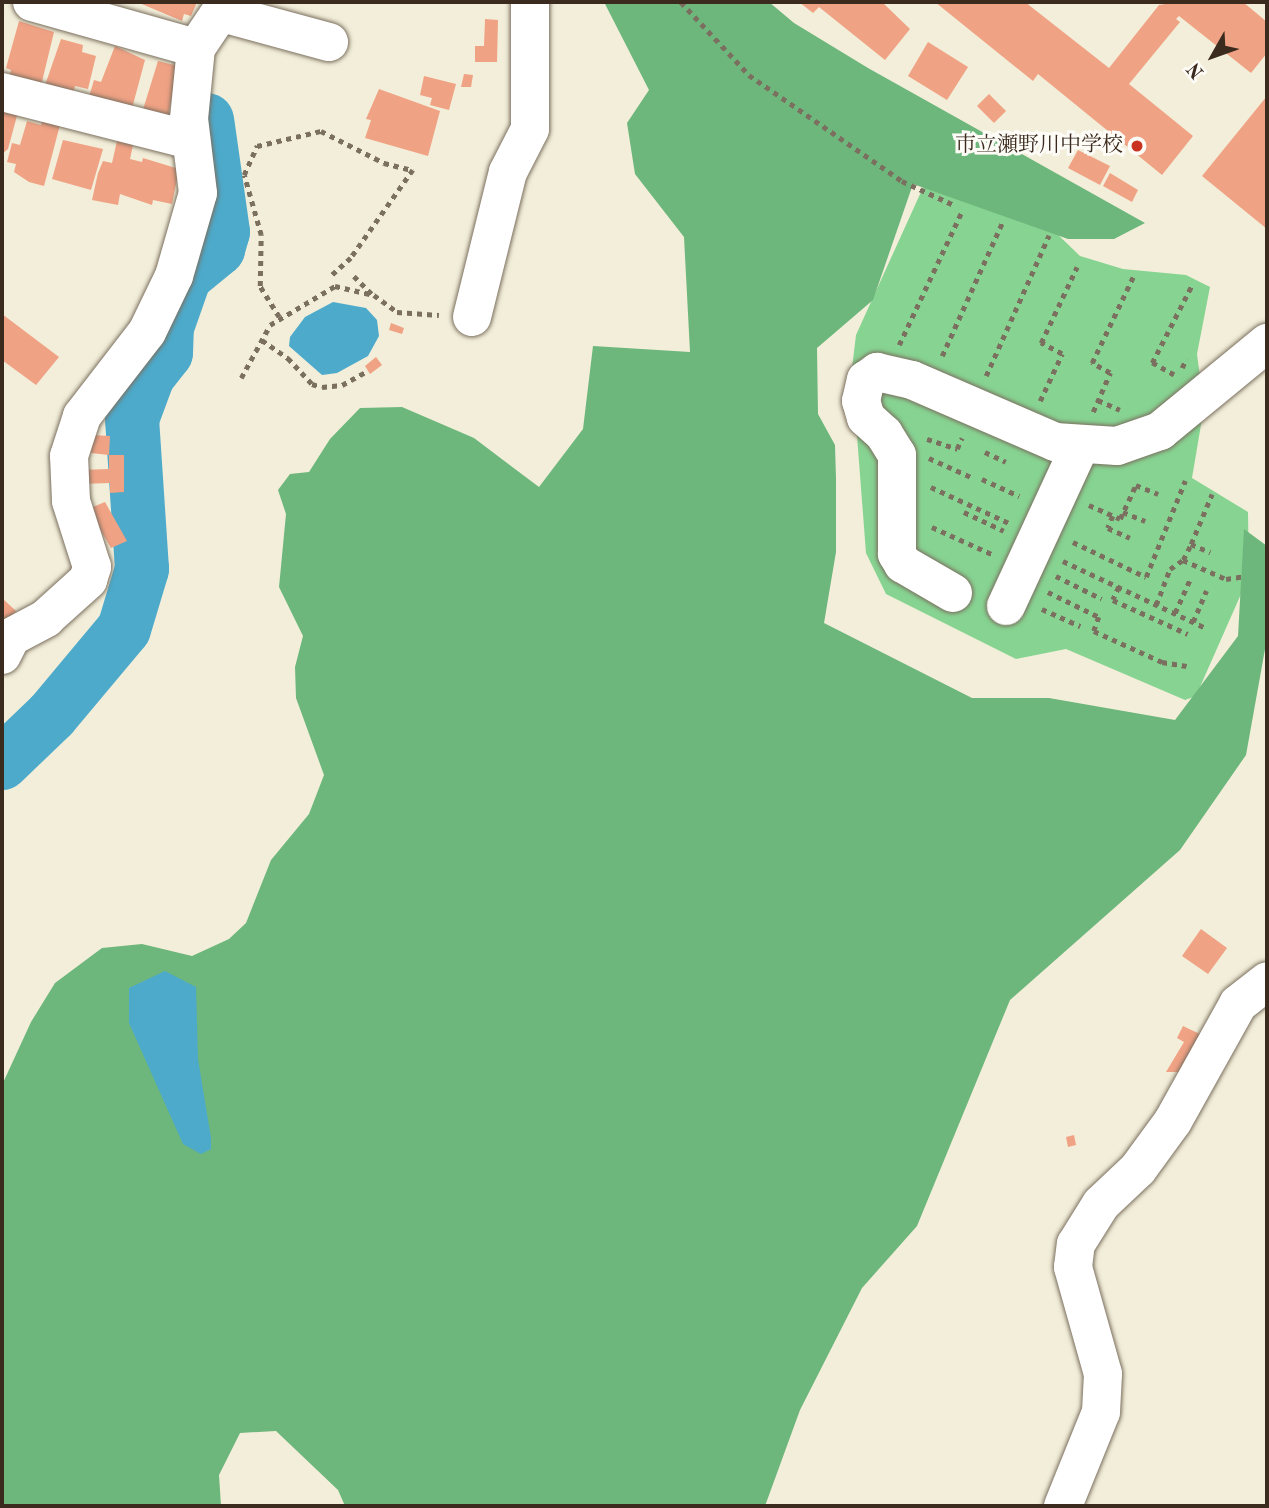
<!DOCTYPE html>
<html>
<head>
<meta charset="utf-8">
<style>
	body { margin:0 }
	#map { position:relative; width:1269px; height:1508px; overflow:hidden; background:#f2eed9; font-family:"Old Standard TT","Noto Serif JP",serif }
	div>[style] { position:absolute }
	[style*='--x'] { left:calc(var(--x)*1px); top:calc(var(--y)*1px); width:calc(var(--w)*1px); rotate:calc(var(--a)*1deg) }
	.green>* { inset:0; background:#87d492 }
	.forest>* { inset:0; background:#6db67c }
	.water>* { inset:0; background:#4daacb }
	.river>* { height:54px; margin:-27px; padding:0 27px; transform-origin:27px; border-radius:27px; background:#4daacb }
	.building>* { inset:0; background:#f0a284 }
	.path>* { height:4.5px; margin-top:-2.25px; transform-origin:0; background:repeating-linear-gradient(90deg,#7b6f5f 0 5px,transparent 0 10px) }
	.roads { filter:drop-shadow(0 0 2px #7b6f5f) drop-shadow(0 0 2px #7b6f5f) }
	.minor>* { height:38px; margin:-19px; padding:0 19px; transform-origin:19px; border-radius:19px; background:#fff }
	.dots>* { width:19px; height:19px; translate:-50% -50%; box-sizing:border-box; border:4px solid #fdfcf7; border-radius:50% }
	span { translate:-50% -50%; white-space:nowrap; text-align:center; line-height:1.15; -webkit-text-stroke:6px #fdfcf7; paint-order:stroke }
	.poi-label { font-size:21px; color:#3b2a1e }
	.right { translate:-100% -50%; text-align:right }
	.frame { position:absolute; inset:0; border:4px solid #3b2a1e; pointer-events:none }
	.north { position:absolute; left:1178px; top:21px; width:70px; height:70px; -webkit-text-stroke:5px #fdfcf7; paint-order:stroke; rotate:230deg; font-size:19px; font-weight:700; line-height:28px; text-align:center; color:#3b2a1e }
	.north::after { content:''; display:block; margin:auto; width:24px; height:32px; background:#3b2a1e; clip-path:polygon(50% 0,100% 100%,50% 72%,0 100%) }
</style>
</head>
<body>
<div id="map">
	<div class="green">
		<div style="clip-path:polygon(926px 181px,1052px 229px,1080px 256px,1123px 269px,1186px 275px,1210px 287px,1197px 354px,1204px 407px,1192px 478px,1248px 512px,1249px 576px,1196px 696px,1185px 700px,1066px 649px,1016px 659px,886px 594px,866px 553px,857px 436px,847px 410px,856px 335px)"></div>
	</div>
	<div class="forest">
		<div style="clip-path:polygon(604px 2px,769px 2px,794px 23px,868px 68px,1145px 223px,1114px 239px,1068px 239px,913px 184px,873px 300px,817px 348px,818px 414px,835px 445px,836px 479px,836px 552px,824px 623px,972px 698px,1049px 698px,1175px 720px,1238px 636px,1244px 529px,1267px 546px,1267px 638px,1246px 755px,1180px 850px,1010px 1000px,917px 1226px,862px 1288px,800px 1410px,765px 1506px,345px 1506px,338px 1490px,276px 1431px,240px 1433px,219px 1475px,221px 1506px,2px 1506px,2px 1085px,31px 1022px,55px 983px,102px 948px,142px 944px,192px 956px,229px 939px,246px 923px,271px 860px,309px 814px,324px 775px,296px 698px,295px 667px,303px 636px,279px 587px,286px 514px,278px 490px,290px 474px,309px 472px,330px 439px,360px 408px,402px 407px,474px 438px,539px 487px,583px 429px,593px 346px,690px 352px,684px 237px,635px 174px,627px 123px,649px 90px)"></div>
	</div>
	<div class="water">
		<div style="clip-path:polygon(333px 302px,366px 308px,377px 320px,379px 336px,368px 356px,337px 373px,322px 375px,289px 346px,290px 337px,305px 317px)"></div>
		<div style="clip-path:polygon(165px 971px,196px 987px,198px 1059px,211px 1138px,211px 1149px,201px 1154px,183px 1144px,129px 1023px,129px 988px)"></div>
	</div>
	<div class="river">
		<div style="--x:2;--y:763;--w:69;--a:-43.8"></div>
		<div style="--x:52;--y:715;--w:112;--a:-50.1"></div>
		<div style="--x:124;--y:629;--w:63;--a:-73.3"></div>
		<div style="--x:142;--y:569;--w:150;--a:-93.8"></div>
		<div style="--x:132;--y:419;--w:46;--a:-69.6"></div>
		<div style="--x:148;--y:376;--w:29;--a:-52"></div>
		<div style="--x:166;--y:353;--w:26;--a:-88"></div>
		<div style="--x:167;--y:327;--w:54;--a:-70.6"></div>
		<div style="--x:185;--y:276;--w:43;--a:-39.3"></div>
		<div style="--x:218;--y:249;--w:18;--a:-74"></div>
		<div style="--x:223;--y:232;--w:113;--a:-98.1"></div>
	</div>
	<div class="building">
		<div style="clip-path:polygon(137px 2px,197px 2px,191px 16px,184px 14px,182px 21px)"></div>
		<div style="clip-path:polygon(799px 2px,882px 2px,910px 29px,885px 60px,819px 7px,813px 13px)"></div>
		<div style="clip-path:polygon(935px 2px,1025px 2px,1109px 68px,1159px 5px,1165px 4px,1163px 2px,1243px 2px,1267px 22px,1267px 53px,1251px 73px,1179px 16px,1176px 19px,1180px 22px,1129px 84px,1193px 136px,1162px 175px,1038px 74px,1033px 81px)"></div>
		<div style="clip-path:polygon(485px 19px,498px 20px,497px 62px,475px 62px,475px 46px,484px 46px)"></div>
		<div style="clip-path:polygon(19px 21px,54px 32px,40px 90px,8px 80px,11px 70px,6px 68px)"></div>
		<div style="clip-path:polygon(61px 39px,83px 45px,82px 52px,96px 56px,88px 89px,75px 86px,72px 98px,43px 91px)"></div>
		<div style="clip-path:polygon(928px 42px,968px 67px,947px 100px,908px 76px)"></div>
		<div style="clip-path:polygon(115px 46px,145px 60px,131px 112px,87px 104px,94px 80px,101px 82px)"></div>
		<div style="clip-path:polygon(158px 61px,178px 66px,167px 122px,141px 116px)"></div>
		<div style="clip-path:polygon(464px 74px,473px 75px,471px 87px,461px 87px)"></div>
		<div style="clip-path:polygon(424px 76px,456px 84px,449px 110px,430px 105px,432px 98px,420px 95px)"></div>
		<div style="clip-path:polygon(379px 89px,440px 111px,428px 156px,365px 138px,371px 120px,366px 119px)"></div>
		<div style="clip-path:polygon(989px 94px,1006px 111px,994px 123px,977px 106px)"></div>
		<div style="clip-path:polygon(1267px 96px,1267px 229px,1202px 176px)"></div>
		<div style="clip-path:polygon(2px 110px,18px 112px,8px 149px,2px 154px)"></div>
		<div style="clip-path:polygon(44px 116px,61px 121px,44px 186px,29px 182px,14px 172px,16px 164px,7px 162px,12px 143px,20px 145px,27px 121px,41px 125px)"></div>
		<div style="clip-path:polygon(63px 140px,103px 149px,91px 190px,52px 179px)"></div>
		<div style="clip-path:polygon(117px 141px,133px 145px,130px 159px,142px 162px,143px 158px,179px 169px,172px 204px,153px 200px,152px 205px,120px 194px,118px 205px,92px 200px,98px 173px,103px 161px,112px 163px)"></div>
		<div style="clip-path:polygon(1078px 150px,1110px 166px,1100px 185px,1068px 168px)"></div>
		<div style="clip-path:polygon(1110px 173px,1138px 190px,1132px 202px,1103px 186px)"></div>
		<div style="clip-path:polygon(2px 314px,59px 357px,36px 385px,2px 360px)"></div>
		<div style="clip-path:polygon(391px 323px,404px 328px,402px 334px,389px 330px)"></div>
		<div style="clip-path:polygon(376px 357px,382px 365px,370px 374px,365px 366px)"></div>
		<div style="clip-path:polygon(92px 435px,110px 436px,109px 455px,91px 453px)"></div>
		<div style="clip-path:polygon(109px 455px,124px 455px,124px 492px,110px 493px,110px 483px,81px 484px,80px 470px,109px 469px)"></div>
		<div style="clip-path:polygon(105px 502px,127px 541px,111px 548px,88px 509px)"></div>
		<div style="clip-path:polygon(2px 598px,16px 611px,2px 626px)"></div>
		<div style="clip-path:polygon(1201px 929px,1227px 948px,1208px 974px,1182px 956px)"></div>
		<div style="clip-path:polygon(1183px 1026px,1204px 1036px,1184px 1072px,1166px 1072px,1184px 1042px,1177px 1038px)"></div>
		<div style="clip-path:polygon(1074px 1135px,1076px 1145px,1068px 1147px,1066px 1137px)"></div>
	</div>
	<div class="path">
		<div style="--x:681;--y:2;--w:100;--a:47"></div>
		<div style="--x:749;--y:75;--w:186;--a:34.7"></div>
		<div style="--x:902;--y:181;--w:57;--a:24.8"></div>
		<div style="--x:354;--y:276;--w:27;--a:45"></div>
		<div style="--x:279;--y:317;--w:36;--a:-122"></div>
		<div style="--x:260;--y:286;--w:51;--a:-88.9"></div>
		<div style="--x:261;--y:235;--w:62;--a:-105.8"></div>
		<div style="--x:244;--y:175;--w:32;--a:-66"></div>
		<div style="--x:257;--y:146;--w:66;--a:-13.2"></div>
		<div style="--x:321;--y:131;--w:71;--a:26.9"></div>
		<div style="--x:384;--y:163;--w:30;--a:14"></div>
		<div style="--x:413;--y:170;--w:108;--a:125.2"></div>
		<div style="--x:351;--y:258;--w:28;--a:138"></div>
		<div style="--x:262;--y:340;--w:32;--a:35"></div>
		<div style="--x:288;--y:358;--w:35;--a:47"></div>
		<div style="--x:312;--y:384;--w:10;--a:17"></div>
		<div style="--x:322;--y:387;--w:20;--a:-6"></div>
		<div style="--x:342;--y:385;--w:26;--a:-29"></div>
		<div style="--x:899;--y:345;--w:146;--a:-64.8"></div>
		<div style="--x:942;--y:356;--w:146;--a:-65.7"></div>
		<div style="--x:1182;--y:368;--w:10;--a:-66"></div>
		<div style="--x:1174;--y:375;--w:25;--a:-151"></div>
		<div style="--x:1152;--y:363;--w:88;--a:-62.9"></div>
		<div style="--x:986;--y:376;--w:154;--a:-65.9"></div>
		<div style="--x:241;--y:378;--w:60;--a:-61.3"></div>
		<div style="--x:270;--y:325;--w:76;--a:-31"></div>
		<div style="--x:335;--y:286;--w:40;--a:13"></div>
		<div style="--x:374;--y:295;--w:29;--a:36"></div>
		<div style="--x:397;--y:312;--w:42;--a:4.1"></div>
		<div style="--x:1098;--y:400;--w:24;--a:24"></div>
		<div style="--x:1040;--y:401;--w:52;--a:-64.9"></div>
		<div style="--x:1062;--y:354;--w:24;--a:-152"></div>
		<div style="--x:1041;--y:343;--w:84;--a:-64.7"></div>
		<div style="--x:1093;--y:412;--w:43;--a:-66.4"></div>
		<div style="--x:1110;--y:373;--w:21;--a:-151"></div>
		<div style="--x:1092;--y:363;--w:98;--a:-64.5"></div>
		<div style="--x:927;--y:439;--w:32;--a:18"></div>
		<div style="--x:957;--y:449;--w:12;--a:-66"></div>
		<div style="--x:985;--y:452;--w:23;--a:25"></div>
		<div style="--x:929;--y:458;--w:48;--a:24.4"></div>
		<div style="--x:982;--y:479;--w:41;--a:24.7"></div>
		<div style="--x:931;--y:487;--w:86;--a:24.8"></div>
		<div style="--x:1089;--y:505;--w:34;--a:24"></div>
		<div style="--x:1120;--y:519;--w:38;--a:-65"></div>
		<div style="--x:1136;--y:485;--w:24;--a:22"></div>
		<div style="--x:964;--y:512;--w:44;--a:25.4"></div>
		<div style="--x:1123;--y:512;--w:24;--a:22"></div>
		<div style="--x:1113;--y:516;--w:13;--a:113"></div>
		<div style="--x:1108;--y:528;--w:24;--a:24"></div>
		<div style="--x:932;--y:527;--w:68;--a:24.3"></div>
		<div style="--x:1073;--y:542;--w:81;--a:25.6"></div>
		<div style="--x:1146;--y:577;--w:104;--a:-67.9"></div>
		<div style="--x:1191;--y:544;--w:21;--a:23"></div>
		<div style="--x:1183;--y:560;--w:47;--a:23.8"></div>
		<div style="--x:1226;--y:579;--w:18;--a:-9"></div>
		<div style="--x:1063;--y:561;--w:156;--a:25.1"></div>
		<div style="--x:1056;--y:576;--w:51;--a:26.6"></div>
		<div style="--x:1119;--y:587;--w:14;--a:115"></div>
		<div style="--x:1113;--y:600;--w:82;--a:24.4"></div>
		<div style="--x:1048;--y:592;--w:57;--a:26.1"></div>
		<div style="--x:1099;--y:617;--w:15;--a:110"></div>
		<div style="--x:1094;--y:631;--w:75;--a:24.5"></div>
		<div style="--x:1162;--y:662;--w:25;--a:9"></div>
		<div style="--x:1156;--y:605;--w:39;--a:-69"></div>
		<div style="--x:1170;--y:569;--w:16;--a:-35"></div>
		<div style="--x:1183;--y:560;--w:18;--a:-63"></div>
		<div style="--x:1191;--y:544;--w:54;--a:-67.2"></div>
		<div style="--x:1042;--y:609;--w:42;--a:24.1"></div>
		<div style="--x:1175;--y:613;--w:36;--a:-66"></div>
		<div style="--x:1193;--y:622;--w:34;--a:-67"></div>
	</div>
	<div class="roads">
		<div class="minor">
			<div style="--x:32;--y:2;--w:170;--a:15.7"></div>
			<div style="--x:222;--y:13;--w:111;--a:15.2"></div>
			<div style="--x:2;--y:92;--w:195;--a:14.3"></div>
			<div style="--x:472;--y:317;--w:149;--a:-76.1"></div>
			<div style="--x:508;--y:172;--w:48;--a:-62.9"></div>
			<div style="--x:530;--y:129;--w:127;--a:-90"></div>
			<div style="--x:953;--y:593;--w:58;--a:-149.9"></div>
			<div style="--x:903;--y:564;--w:12;--a:-121"></div>
			<div style="--x:897;--y:554;--w:99;--a:-90"></div>
			<div style="--x:897;--y:455;--w:25;--a:-122"></div>
			<div style="--x:884;--y:434;--w:24;--a:-138"></div>
			<div style="--x:866;--y:418;--w:18;--a:-106"></div>
			<div style="--x:861;--y:401;--w:22;--a:-77"></div>
			<div style="--x:866;--y:380;--w:14;--a:-36"></div>
			<div style="--x:877;--y:372;--w:36;--a:13"></div>
			<div style="--x:912;--y:380;--w:156;--a:23.4"></div>
			<div style="--x:1055;--y:442;--w:62;--a:3.7"></div>
			<div style="--x:1117;--y:446;--w:46;--a:-19.2"></div>
			<div style="--x:1160;--y:431;--w:139;--a:-39.4"></div>
			<div style="--x:1006;--y:606;--w:176;--a:-65.2"></div>
			<div style="--x:2;--y:655;--w:20;--a:-63"></div>
			<div style="--x:11;--y:637;--w:40;--a:-28"></div>
			<div style="--x:46;--y:618;--w:57;--a:-42.1"></div>
			<div style="--x:88;--y:580;--w:14;--a:-73"></div>
			<div style="--x:92;--y:567;--w:69;--a:-107.7"></div>
			<div style="--x:71;--y:501;--w:45;--a:-92.5"></div>
			<div style="--x:69;--y:456;--w:42;--a:-72"></div>
			<div style="--x:82;--y:416;--w:106;--a:-52.3"></div>
			<div style="--x:147;--y:332;--w:62;--a:-64.3"></div>
			<div style="--x:174;--y:276;--w:86;--a:-73.9"></div>
			<div style="--x:198;--y:193;--w:75;--a:-96.9"></div>
			<div style="--x:189;--y:119;--w:71;--a:-84.4"></div>
			<div style="--x:196;--y:48;--w:55;--a:-56"></div>
			<div style="--x:1063;--y:1506;--w:101;--a:-68"></div>
			<div style="--x:1101;--y:1412;--w:38;--a:-87"></div>
			<div style="--x:1103;--y:1374;--w:111;--a:-105.7"></div>
			<div style="--x:1073;--y:1267;--w:23;--a:-83"></div>
			<div style="--x:1076;--y:1244;--w:47;--a:-58"></div>
			<div style="--x:1101;--y:1204;--w:51;--a:-43.4"></div>
			<div style="--x:1138;--y:1169;--w:59;--a:-53.9"></div>
			<div style="--x:1173;--y:1121;--w:134;--a:-60.9"></div>
			<div style="--x:1238;--y:1004;--w:37;--a:-38"></div>
		</div>
	</div>
	<div class="dots">
		<div style="left:1137px;top:146px;background:#c8321e"></div>
	</div>
	<div class="poi-label">
		<span class="right" style="left:1123px;top:146px">市立瀬野川中学校</span>
	</div>
	<div class="frame"></div>
	<div class="north">N</div>
</div>
</body>
</html>
